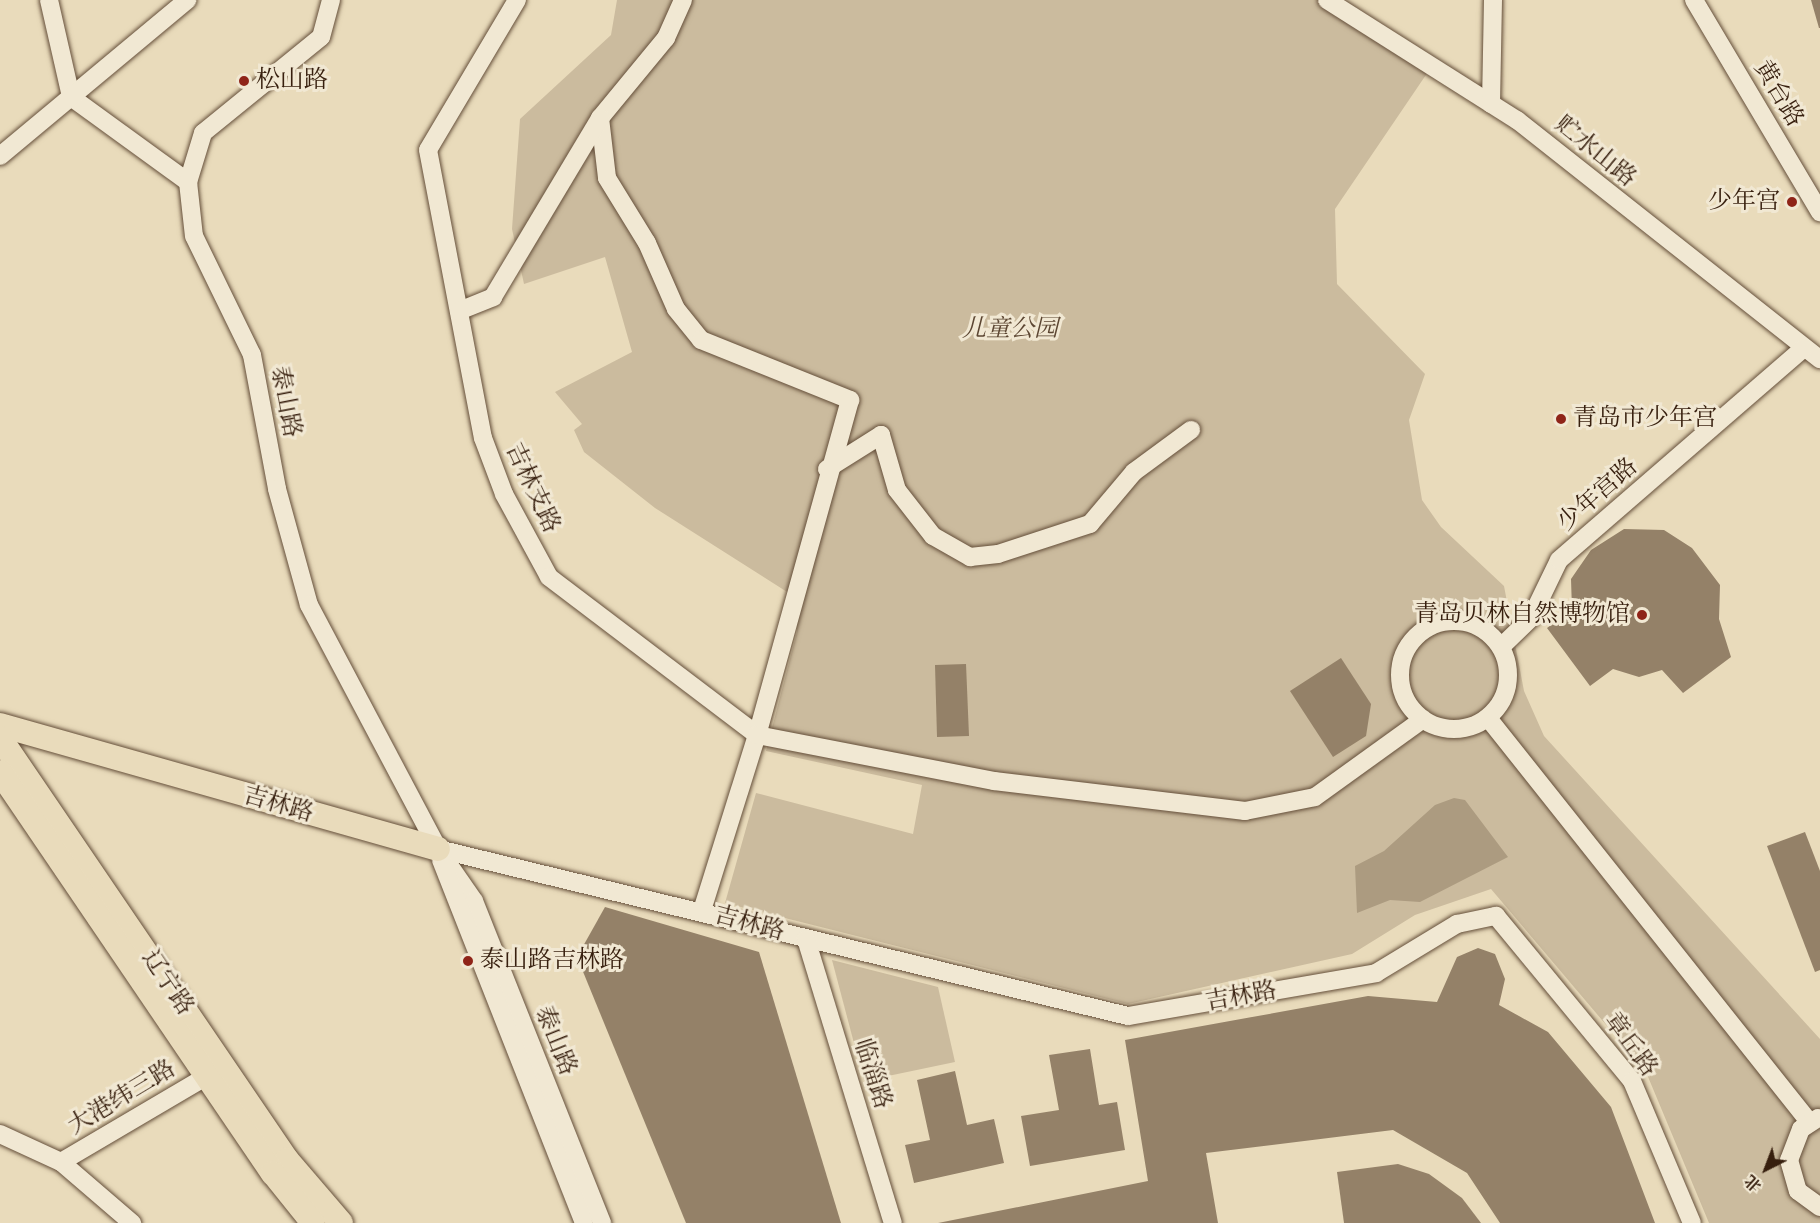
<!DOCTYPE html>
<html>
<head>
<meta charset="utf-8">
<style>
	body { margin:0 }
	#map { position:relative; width:1820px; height:1223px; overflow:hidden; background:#e9dbbb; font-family:"IM FELL English","Noto Serif SC",serif }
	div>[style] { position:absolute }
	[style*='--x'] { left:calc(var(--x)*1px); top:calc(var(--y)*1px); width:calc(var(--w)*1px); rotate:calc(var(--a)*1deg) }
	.green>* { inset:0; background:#cbbb9e }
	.water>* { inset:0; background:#ac9b80 }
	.building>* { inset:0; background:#948168 }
	.roads { filter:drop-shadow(0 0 2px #644e39) drop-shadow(0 0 2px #644e39) }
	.minor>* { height:18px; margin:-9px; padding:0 9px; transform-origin:9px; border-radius:9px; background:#f1e8d3 }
	.minor>.ring { margin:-9px; padding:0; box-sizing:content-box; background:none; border:18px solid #f1e8d3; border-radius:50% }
	.major>* { height:24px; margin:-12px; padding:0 12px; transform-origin:12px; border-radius:12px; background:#e9dbbb }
	.dots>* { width:16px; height:16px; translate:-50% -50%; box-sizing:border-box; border:3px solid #f1e8d3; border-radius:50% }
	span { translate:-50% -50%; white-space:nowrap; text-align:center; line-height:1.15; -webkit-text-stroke:6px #f1e8d3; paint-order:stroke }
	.poi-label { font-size:24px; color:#371f0e }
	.left { translate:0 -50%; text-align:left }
	.right { translate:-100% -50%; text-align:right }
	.street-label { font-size:24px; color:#371f0e }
	.park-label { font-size:24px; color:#5c4632; font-style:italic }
	.north { position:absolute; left:1736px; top:1139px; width:60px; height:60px; -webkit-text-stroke:4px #f1e8d3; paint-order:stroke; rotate:222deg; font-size:16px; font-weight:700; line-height:24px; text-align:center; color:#371f0e }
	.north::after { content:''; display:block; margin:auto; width:21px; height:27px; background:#371f0e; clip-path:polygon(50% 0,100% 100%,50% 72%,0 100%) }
</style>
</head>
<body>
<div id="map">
	<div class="green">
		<div style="clip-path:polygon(617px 0,1327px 0,1432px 66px,1335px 209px,1337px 284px,1425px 374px,1409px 420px,1422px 500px,1441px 527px,1504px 586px,1524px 691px,1544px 736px,1820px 1039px,1820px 1223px,1709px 1223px,1646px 1072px,1491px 889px,1415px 915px,1352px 954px,1128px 1004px,725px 903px,756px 793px,913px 834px,922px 785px,766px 751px,797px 632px,795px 597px,655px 508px,584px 452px,574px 430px,582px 424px,555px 392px,632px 352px,605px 257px,524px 284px,512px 229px,520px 119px,611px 35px)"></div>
		<div style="clip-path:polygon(832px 960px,938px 987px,955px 1062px,864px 1081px)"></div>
	</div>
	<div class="water">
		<div style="clip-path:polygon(1454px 798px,1465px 800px,1508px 857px,1420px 902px,1390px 900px,1357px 913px,1355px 866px,1384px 851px,1435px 805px)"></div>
	</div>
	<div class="building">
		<div style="clip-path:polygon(1811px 0,1820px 0,1820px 28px,1819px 28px)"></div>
		<div style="clip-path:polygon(1624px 529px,1664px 530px,1692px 548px,1720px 585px,1719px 619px,1731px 657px,1683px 693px,1662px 670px,1639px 677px,1613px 669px,1590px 686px,1547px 628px,1572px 610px,1571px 579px,1591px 550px)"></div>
		<div style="clip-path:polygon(1341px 658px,1371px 704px,1366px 736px,1333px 757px,1290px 691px)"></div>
		<div style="clip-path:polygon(966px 664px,969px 736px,937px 737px,935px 665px)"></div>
		<div style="clip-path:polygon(1805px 832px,1820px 871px,1820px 970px,1815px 972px,1767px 846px)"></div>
		<div style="clip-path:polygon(605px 907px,759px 952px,841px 1223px,686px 1223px,577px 957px)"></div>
		<div style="clip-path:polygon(1478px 948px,1495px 954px,1505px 979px,1499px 1005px,1548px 1032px,1611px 1107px,1655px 1223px,1500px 1223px,1467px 1173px,1393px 1130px,1206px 1153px,1218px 1223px,938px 1223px,1148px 1181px,1125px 1040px,1368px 996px,1437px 1002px,1457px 957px)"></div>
		<div style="clip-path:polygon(1090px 1049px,1099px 1105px,1117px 1102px,1125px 1150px,1030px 1166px,1021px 1116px,1059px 1110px,1049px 1055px)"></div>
		<div style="clip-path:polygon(955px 1071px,967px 1125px,994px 1119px,1004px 1163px,914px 1183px,905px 1145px,930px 1140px,917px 1080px)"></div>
		<div style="clip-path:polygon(1398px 1164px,1429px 1174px,1462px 1198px,1481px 1223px,1344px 1223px,1337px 1172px)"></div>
	</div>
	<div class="roads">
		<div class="minor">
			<div style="--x:49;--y:0;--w:99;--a:77.2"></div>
			<div style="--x:71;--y:97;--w:145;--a:36"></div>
			<div style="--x:331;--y:0;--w:38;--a:105"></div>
			<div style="--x:321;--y:37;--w:152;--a:140.9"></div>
			<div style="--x:203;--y:133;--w:51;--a:107"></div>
			<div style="--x:188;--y:182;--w:54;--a:83.7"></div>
			<div style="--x:194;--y:236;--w:132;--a:64"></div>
			<div style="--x:252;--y:355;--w:136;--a:79.4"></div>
			<div style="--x:277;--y:489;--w:120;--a:74.6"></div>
			<div style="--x:309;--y:605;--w:276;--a:62.1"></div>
			<div style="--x:438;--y:849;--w:63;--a:55.3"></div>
			<div style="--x:474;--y:901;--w:347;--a:68.3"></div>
			<div style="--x:517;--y:0;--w:174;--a:120.7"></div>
			<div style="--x:428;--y:150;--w:293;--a:79.2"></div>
			<div style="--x:483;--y:438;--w:60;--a:69.4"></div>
			<div style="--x:504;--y:494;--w:94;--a:61.5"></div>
			<div style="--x:549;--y:577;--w:261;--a:37.2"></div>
			<div style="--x:757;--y:735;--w:184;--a:107.4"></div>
			<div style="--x:683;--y:0;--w:42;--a:114.1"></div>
			<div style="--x:666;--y:38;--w:104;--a:129.5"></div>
			<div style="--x:600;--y:118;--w:60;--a:83.3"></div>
			<div style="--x:607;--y:178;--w:76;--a:58.4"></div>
			<div style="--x:647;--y:243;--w:72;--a:66.3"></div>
			<div style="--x:676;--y:309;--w:40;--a:51"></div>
			<div style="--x:701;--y:340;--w:161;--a:21.9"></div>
			<div style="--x:850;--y:400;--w:348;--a:105.5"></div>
			<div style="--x:757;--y:735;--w:241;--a:11"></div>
			<div style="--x:994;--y:781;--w:253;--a:6.8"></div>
			<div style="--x:1245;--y:811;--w:71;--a:-11.3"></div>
			<div style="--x:1315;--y:797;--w:133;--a:-35.8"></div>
			<div style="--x:1327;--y:0;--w:225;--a:32.3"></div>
			<div style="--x:1517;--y:120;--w:386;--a:38.3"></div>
			<div style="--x:1694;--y:0;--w:247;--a:59.3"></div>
			<div style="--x:1491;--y:104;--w:104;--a:-88.9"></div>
			<div style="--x:0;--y:156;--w:244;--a:-39.8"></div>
			<div style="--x:459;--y:311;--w:37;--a:-22"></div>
			<div style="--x:493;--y:297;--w:209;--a:-59.1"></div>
			<div style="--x:827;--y:469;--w:64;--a:-32.2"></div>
			<div style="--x:881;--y:435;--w:57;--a:73.8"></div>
			<div style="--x:897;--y:490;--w:58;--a:52"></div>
			<div style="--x:933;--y:536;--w:43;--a:29.6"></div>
			<div style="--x:970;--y:557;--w:28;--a:-6"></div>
			<div style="--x:998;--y:554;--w:97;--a:-18.1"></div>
			<div style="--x:1090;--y:524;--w:68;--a:-49.8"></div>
			<div style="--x:1134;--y:472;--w:71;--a:-36.4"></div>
			<div class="ring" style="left:1400px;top:621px;width:90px;height:90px"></div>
			<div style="--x:1501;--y:647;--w:42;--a:-44"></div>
			<div style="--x:1531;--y:618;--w:64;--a:-64.2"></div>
			<div style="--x:1559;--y:560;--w:323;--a:-40.9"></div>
			<div style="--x:1488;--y:718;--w:517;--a:51.51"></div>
			<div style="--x:438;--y:849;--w:710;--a:13.61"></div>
			<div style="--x:1128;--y:1016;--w:252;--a:-9.8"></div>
			<div style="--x:1376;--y:973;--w:95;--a:-31.2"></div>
			<div style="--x:1457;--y:924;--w:40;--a:-12"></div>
			<div style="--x:1496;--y:916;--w:214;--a:50.5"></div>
			<div style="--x:1632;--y:1081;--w:154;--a:67.1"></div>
			<div style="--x:441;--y:860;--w:390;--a:68.5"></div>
			<div style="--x:806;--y:939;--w:297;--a:73"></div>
			<div style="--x:1818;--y:1118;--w:20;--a:147"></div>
			<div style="--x:1801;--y:1129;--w:33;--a:111"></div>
			<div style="--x:1789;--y:1160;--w:32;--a:74"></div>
			<div style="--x:1798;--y:1191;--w:27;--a:36"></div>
			<div style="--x:0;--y:1134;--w:67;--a:24.7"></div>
			<div style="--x:61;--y:1162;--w:94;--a:40.7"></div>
			<div style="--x:61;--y:1162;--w:169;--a:-30.5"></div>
		</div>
		<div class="major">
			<div style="--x:0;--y:725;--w:455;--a:15.8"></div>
			<div style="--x:0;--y:738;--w:510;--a:55.78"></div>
			<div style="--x:287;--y:1160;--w:83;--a:49.4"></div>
			<div style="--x:0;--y:772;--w:485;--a:55.8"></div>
			<div style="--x:273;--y:1173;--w:64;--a:51.3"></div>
		</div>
	</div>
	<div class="dots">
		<div style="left:244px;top:81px;background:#8f2418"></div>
		<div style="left:1792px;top:202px;background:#8f2418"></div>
		<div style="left:1561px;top:419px;background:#8f2418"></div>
		<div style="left:1642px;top:615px;background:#8f2418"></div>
		<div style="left:468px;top:961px;background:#8f2418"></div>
	</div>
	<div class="poi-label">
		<span class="left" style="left:256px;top:81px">松山路</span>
		<span class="right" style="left:1780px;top:202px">少年宫</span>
		<span class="left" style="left:1573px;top:419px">青岛市少年宫</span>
		<span class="right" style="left:1630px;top:615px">青岛贝林自然博物馆</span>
		<span class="left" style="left:480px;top:961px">泰山路吉林路</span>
	</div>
	<div class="street-label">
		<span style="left:1778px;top:94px;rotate:59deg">黄台路</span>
		<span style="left:1595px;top:152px;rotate:39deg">贮水山路</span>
		<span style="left:285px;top:402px;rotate:79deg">泰山路</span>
		<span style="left:532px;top:488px;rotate:65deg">吉林支路</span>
		<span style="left:1598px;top:495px;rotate:-41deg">少年宫路</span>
		<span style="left:278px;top:805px;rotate:16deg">吉林路</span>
		<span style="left:749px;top:924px;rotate:15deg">吉林路</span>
		<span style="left:167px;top:983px;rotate:56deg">辽宁路</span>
		<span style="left:1241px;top:997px;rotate:-10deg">吉林路</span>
		<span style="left:555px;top:1041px;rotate:68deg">泰山路</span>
		<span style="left:1630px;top:1045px;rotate:54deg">章丘路</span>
		<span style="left:872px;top:1074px;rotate:72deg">临淄路</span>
		<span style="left:122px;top:1098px;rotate:-31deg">大港纬三路</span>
	</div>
	<div class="park-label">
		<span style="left:1010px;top:330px">儿童公园</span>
	</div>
	<div class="north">北</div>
</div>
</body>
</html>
